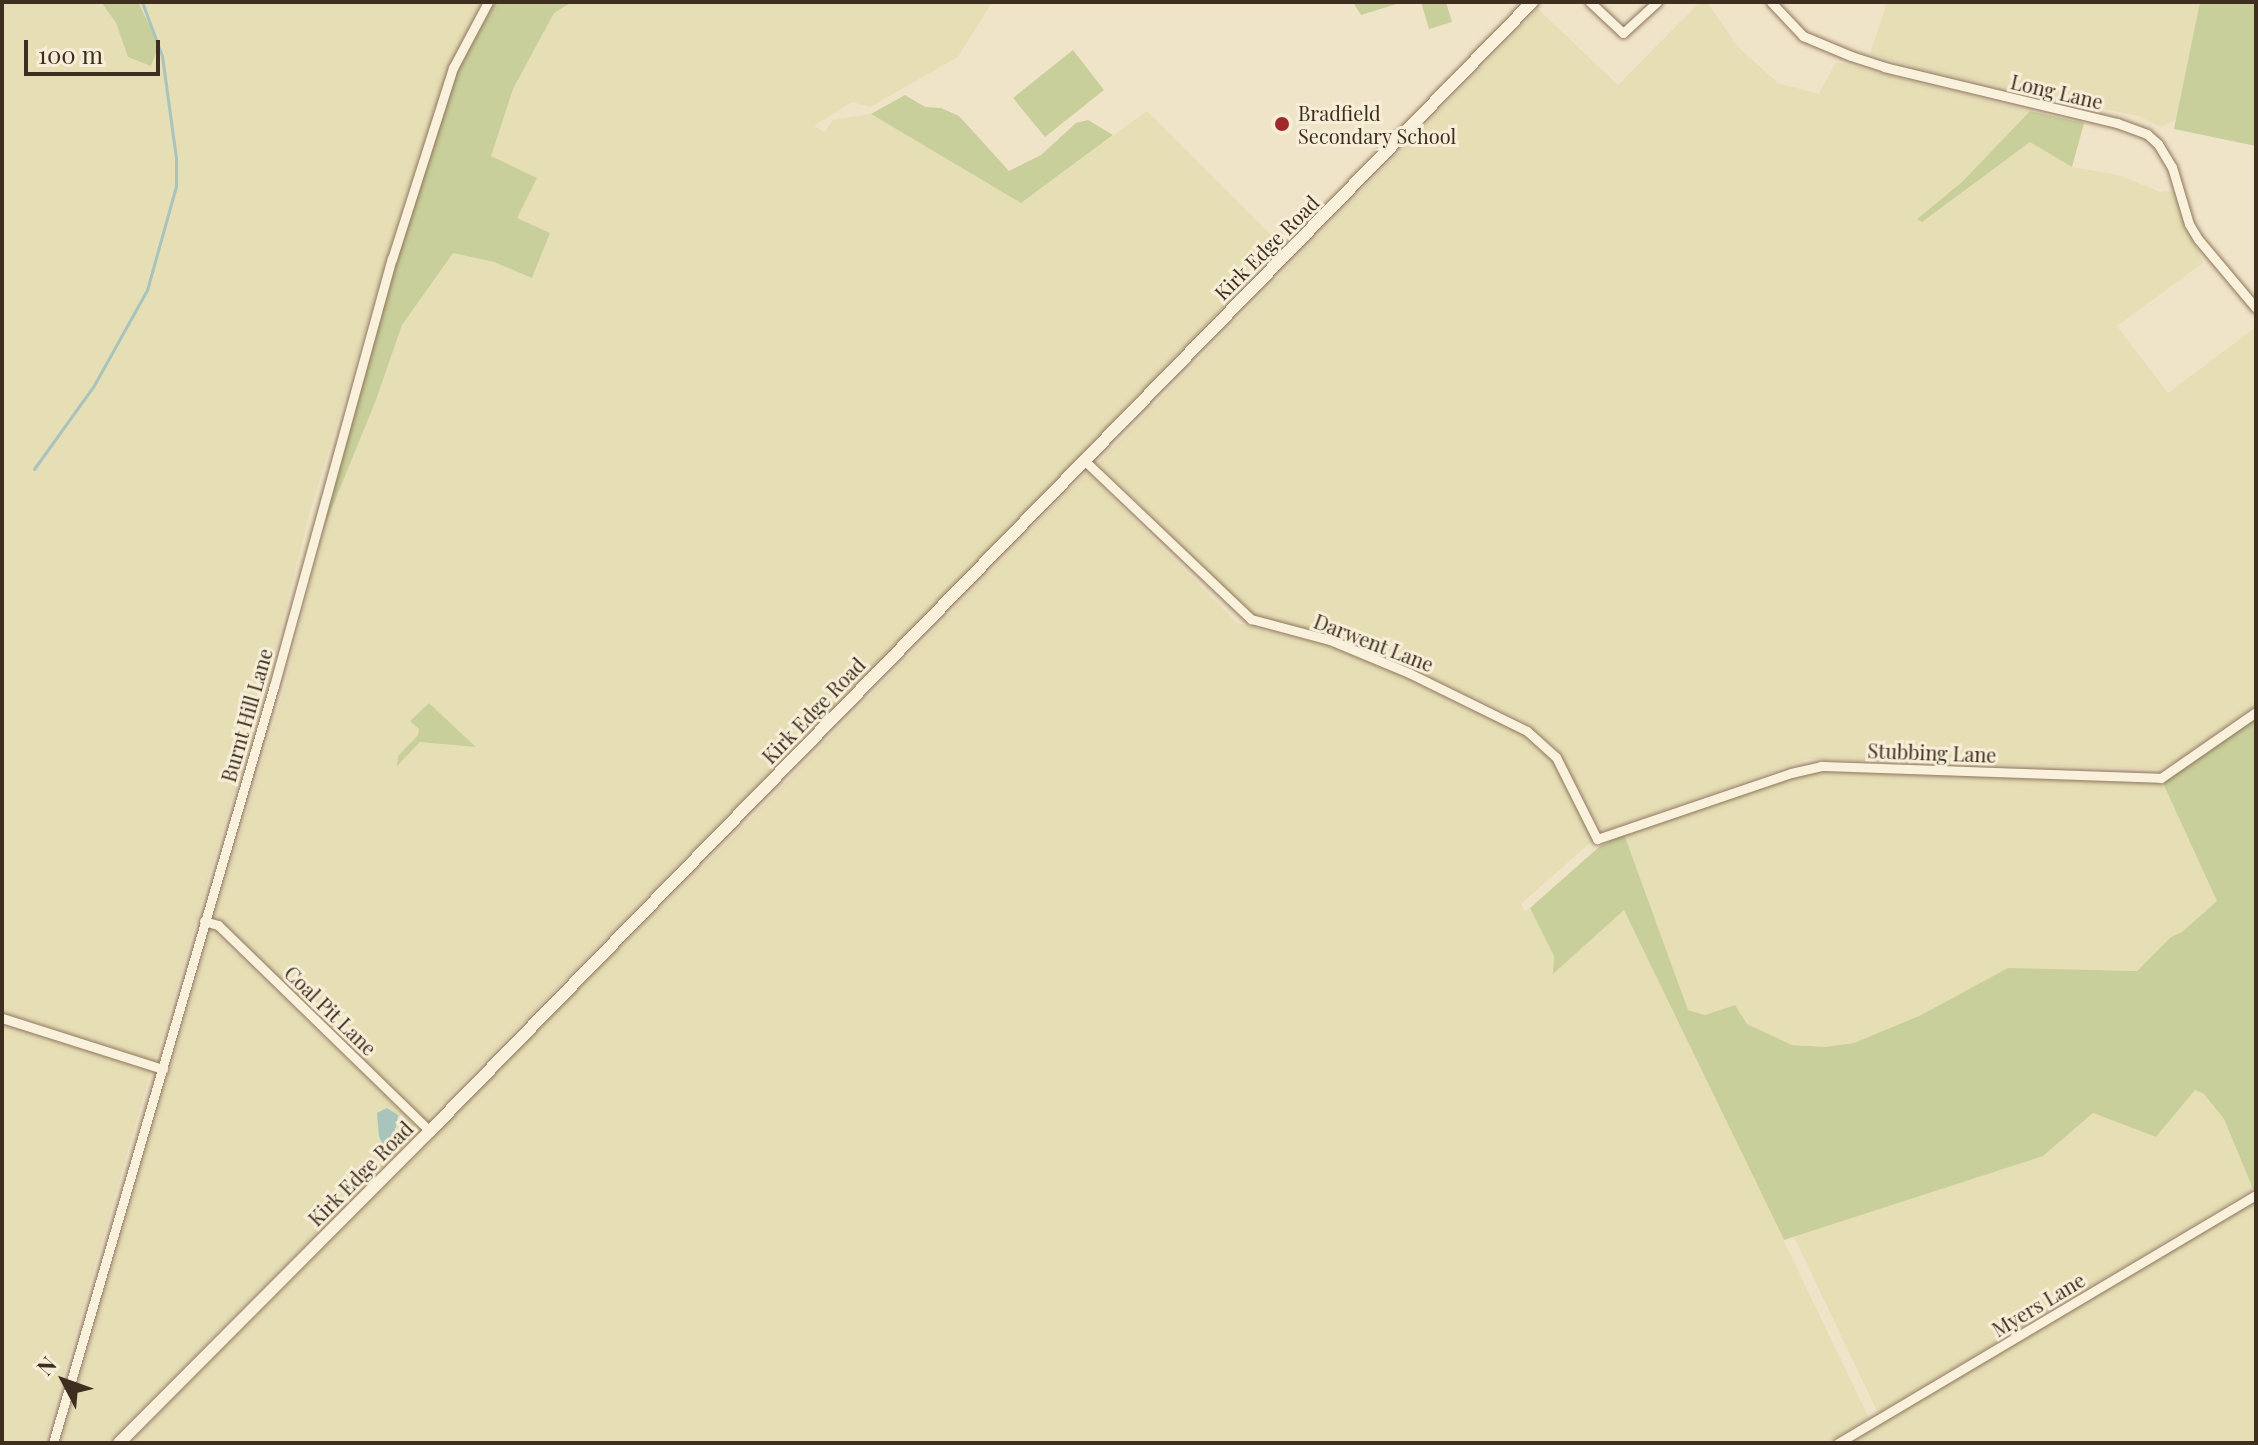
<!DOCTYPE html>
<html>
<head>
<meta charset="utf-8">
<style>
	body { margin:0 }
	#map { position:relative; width:2258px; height:1445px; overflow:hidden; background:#f0e4c8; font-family:"Playfair Display",serif }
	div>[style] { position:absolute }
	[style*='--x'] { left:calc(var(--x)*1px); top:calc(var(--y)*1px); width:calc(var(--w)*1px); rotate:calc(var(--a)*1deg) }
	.farmland>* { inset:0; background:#e6deb5 }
	.green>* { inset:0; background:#c9cf9b }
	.water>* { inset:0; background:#a9c4bc }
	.stream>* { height:3px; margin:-1.5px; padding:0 1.5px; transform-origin:1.5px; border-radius:1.5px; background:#a9c4bc }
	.roads { filter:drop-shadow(0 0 2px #8d765c) drop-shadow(0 0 2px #8d765c) }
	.minor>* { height:9px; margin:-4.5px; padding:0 4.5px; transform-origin:4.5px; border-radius:4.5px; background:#faf1dc }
	.tertiary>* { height:12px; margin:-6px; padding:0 6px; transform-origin:6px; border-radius:6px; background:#faf1dc }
	.dots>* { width:22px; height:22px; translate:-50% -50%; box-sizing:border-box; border:4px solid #f7eed8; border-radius:50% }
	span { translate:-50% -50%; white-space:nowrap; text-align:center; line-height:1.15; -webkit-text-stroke:6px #f7eed8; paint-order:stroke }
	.street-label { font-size:20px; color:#3d2e20 }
	.poi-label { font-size:20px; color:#3d2e20 }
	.left { translate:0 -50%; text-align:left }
	.frame { position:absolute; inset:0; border:4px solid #3d2e20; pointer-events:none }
	.north { position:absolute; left:24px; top:1341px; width:80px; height:80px; -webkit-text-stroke:6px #f7eed8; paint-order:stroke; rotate:311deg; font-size:22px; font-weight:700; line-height:32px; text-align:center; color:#3d2e20 }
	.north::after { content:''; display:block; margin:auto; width:28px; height:36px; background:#3d2e20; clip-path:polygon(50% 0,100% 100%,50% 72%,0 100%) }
	.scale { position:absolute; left:24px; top:40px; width:136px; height:36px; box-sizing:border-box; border:4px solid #3d2e20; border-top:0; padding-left:10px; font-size:24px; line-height:28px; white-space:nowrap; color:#3d2e20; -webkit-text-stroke:6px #f7eed8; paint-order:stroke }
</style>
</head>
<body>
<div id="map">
	<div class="farmland">
		<div style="clip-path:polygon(2px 2px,101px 2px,116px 23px,128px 57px,159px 45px,138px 2px,482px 2px,449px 67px,400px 216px,309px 515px,276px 647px,155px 1061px,2px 1012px)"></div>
		<div style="clip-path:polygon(evenodd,572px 2px,992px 2px,958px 57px,870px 107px,852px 102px,814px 126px,825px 132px,833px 120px,871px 114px,1021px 203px,1147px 111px,1282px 246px,976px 563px,426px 1120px,215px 915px,283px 693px,323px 530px,376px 400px,402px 325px,453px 252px,494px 262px,532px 278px,550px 233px,517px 219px,490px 156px,513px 89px,554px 13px,572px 2px,429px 703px,475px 746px,420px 742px,397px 765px,398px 756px,418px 735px,419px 729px,410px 721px,429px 703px)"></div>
		<div style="clip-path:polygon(1700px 2px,1707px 2px,1737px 46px,1778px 83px,1819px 94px,1836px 62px,2030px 111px,1963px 181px,1917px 218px,2030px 142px,2072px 167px,2119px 175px,2160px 192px,2173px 191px,2203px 263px,2117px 326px,2168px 393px,2256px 327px,2256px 705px,2175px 762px,2159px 769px,1808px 759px,1607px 830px,1600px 828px,1557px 749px,1524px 721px,1407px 666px,1329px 636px,1249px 613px,1098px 463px,1538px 9px,1618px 85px)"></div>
		<div style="clip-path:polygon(1887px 2px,2200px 2px,2176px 119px,2161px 127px,2138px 116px,1927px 71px,1870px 54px)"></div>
		<div style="clip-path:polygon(1087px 472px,1237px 623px,1322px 644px,1402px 675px,1467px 709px,1511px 726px,1555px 762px,1592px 838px,1591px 842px,1521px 904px,1525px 911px,1530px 908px,1554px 956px,1553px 973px,1624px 909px,1869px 1418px,1827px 1443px,130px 1443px,445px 1127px,497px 1069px,733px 837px)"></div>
		<div style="clip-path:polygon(1817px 772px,2162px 781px,2218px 901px,2182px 932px,2171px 937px,2137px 971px,2008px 968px,1921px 1015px,1854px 1043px,1825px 1047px,1792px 1045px,1747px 1024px,1735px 1005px,1705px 1015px,1688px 1010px,1624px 834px,1799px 775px)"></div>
		<div style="clip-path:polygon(211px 930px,420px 1129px,106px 1443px,61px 1443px)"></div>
		<div style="clip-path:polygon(2px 1024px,151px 1070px,44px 1443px,2px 1443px)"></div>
		<div style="clip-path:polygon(2195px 1090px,2204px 1094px,2224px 1119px,2253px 1189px,1878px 1413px,1794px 1237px,2042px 1156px,2093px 1113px,2156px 1137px)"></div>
		<div style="clip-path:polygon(2256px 1201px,2256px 1443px,1848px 1443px,2166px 1254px)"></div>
	</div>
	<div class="green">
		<div style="clip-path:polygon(101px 2px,138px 2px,159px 45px,151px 66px,128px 57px,116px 23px)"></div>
		<div style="clip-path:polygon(495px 2px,572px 2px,554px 13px,513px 89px,491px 156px,537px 178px,517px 218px,550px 233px,532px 278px,494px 262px,453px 253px,402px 325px,376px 400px,323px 530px,396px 261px,439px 125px,457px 72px)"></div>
		<div style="clip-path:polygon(1353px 2px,1403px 2px,1361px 15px)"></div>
		<div style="clip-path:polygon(1421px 2px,1446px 2px,1452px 22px,1429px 29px)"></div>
		<div style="clip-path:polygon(2200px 2px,2256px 2px,2256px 146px,2174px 129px)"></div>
		<div style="clip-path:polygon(1073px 50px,1104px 90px,1045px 137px,1013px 98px)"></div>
		<div style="clip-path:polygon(905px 95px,925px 107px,941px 108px,959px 116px,1009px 171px,1041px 155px,1076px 123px,1088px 120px,1113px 135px,1021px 203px,871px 114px)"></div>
		<div style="clip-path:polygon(2030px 111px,2084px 123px,2072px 167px,2030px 142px,1922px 222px,1917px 219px,1963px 181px)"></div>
		<div style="clip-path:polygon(429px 703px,476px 747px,420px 742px,397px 766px,398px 756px,418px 735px,419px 729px,410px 721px)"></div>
		<div style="clip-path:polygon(2256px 715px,2256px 1187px,2253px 1189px,2224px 1119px,2204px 1094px,2195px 1090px,2156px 1137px,2093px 1113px,2043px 1156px,1784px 1240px,1624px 910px,1553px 974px,1554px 956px,1530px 908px,1599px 847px,1624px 834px,1688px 1010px,1705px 1015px,1735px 1005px,1747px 1024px,1792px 1045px,1825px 1047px,1854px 1043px,1921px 1015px,2008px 968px,2137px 971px,2171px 937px,2182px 932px,2217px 901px,2162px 781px)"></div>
	</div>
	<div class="water">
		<div style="clip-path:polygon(387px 1108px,398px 1115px,393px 1146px,383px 1145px,379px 1136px,377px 1113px)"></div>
	</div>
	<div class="stream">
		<div style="--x:34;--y:469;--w:101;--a:-54.3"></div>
		<div style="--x:93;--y:387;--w:111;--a:-60.9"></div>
		<div style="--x:147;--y:290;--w:108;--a:-74.4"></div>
		<div style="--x:176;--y:186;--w:28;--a:-90"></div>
		<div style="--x:176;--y:158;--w:103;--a:-97.8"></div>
		<div style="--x:162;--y:56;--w:58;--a:-110.3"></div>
	</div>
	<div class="roads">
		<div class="minor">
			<div style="--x:1590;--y:2;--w:45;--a:43.2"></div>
			<div style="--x:1623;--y:33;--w:46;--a:-42.4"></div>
			<div style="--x:1771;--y:2;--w:47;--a:46.7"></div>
			<div style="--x:1803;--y:36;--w:52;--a:22.6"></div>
			<div style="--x:1851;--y:56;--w:35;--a:18"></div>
			<div style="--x:1884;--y:67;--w:240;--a:13.5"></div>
			<div style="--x:2117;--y:123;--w:32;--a:20"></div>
			<div style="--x:2147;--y:134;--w:15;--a:42"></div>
			<div style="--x:2158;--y:144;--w:27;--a:59"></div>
			<div style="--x:2172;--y:167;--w:59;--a:73.4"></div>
			<div style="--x:2189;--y:224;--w:17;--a:59"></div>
			<div style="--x:2198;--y:239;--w:90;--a:50"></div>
			<div style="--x:1084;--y:460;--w:231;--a:43.6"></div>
			<div style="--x:1251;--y:619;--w:82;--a:14.9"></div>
			<div style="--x:1330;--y:640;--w:86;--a:22.7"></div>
			<div style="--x:1409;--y:673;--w:131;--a:26.2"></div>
			<div style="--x:1527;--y:731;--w:39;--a:42"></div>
			<div style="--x:1556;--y:757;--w:92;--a:63.4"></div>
			<div style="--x:1597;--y:839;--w:205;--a:-18.8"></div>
			<div style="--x:1791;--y:773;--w:31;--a:-13"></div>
			<div style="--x:1821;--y:766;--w:340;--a:2"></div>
			<div style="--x:2161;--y:778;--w:116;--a:-34.8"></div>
			<div style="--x:204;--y:921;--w:15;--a:16"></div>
			<div style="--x:218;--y:925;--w:296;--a:44.2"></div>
			<div style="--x:2;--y:1018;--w:169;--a:17.6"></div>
			<div style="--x:53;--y:1443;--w:789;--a:-73.73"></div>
			<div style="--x:274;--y:686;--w:443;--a:-74.6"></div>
			<div style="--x:392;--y:259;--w:201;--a:-72.3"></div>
			<div style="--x:453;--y:68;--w:75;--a:-62.1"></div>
			<div style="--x:1838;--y:1443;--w:486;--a:-30.7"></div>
		</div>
		<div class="tertiary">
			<div style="--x:119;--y:1443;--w:441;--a:-45.1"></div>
			<div style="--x:430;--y:1131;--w:1578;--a:-45.69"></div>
		</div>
	</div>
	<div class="dots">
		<div style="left:1282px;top:124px;background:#9e2a2b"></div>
	</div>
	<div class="street-label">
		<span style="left:2057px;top:91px;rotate:13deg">Long Lane</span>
		<span style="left:1266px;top:247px;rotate:-45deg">Kirk Edge Road</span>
		<span style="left:1374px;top:642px;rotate:21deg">Darwent Lane</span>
		<span style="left:813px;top:710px;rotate:-46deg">Kirk Edge Road</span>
		<span style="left:246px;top:715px;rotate:-74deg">Burnt Hill Lane</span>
		<span style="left:1932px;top:752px;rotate:2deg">Stubbing Lane</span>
		<span style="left:331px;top:1010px;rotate:44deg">Coal Pit Lane</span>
		<span style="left:360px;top:1173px;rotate:-45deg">Kirk Edge Road</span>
		<span style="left:2038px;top:1304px;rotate:-31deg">Myers Lane</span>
	</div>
	<div class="poi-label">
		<span class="left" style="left:1298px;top:124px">Bradfield<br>Secondary School</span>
	</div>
	<div class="frame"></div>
	<div class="north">N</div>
	<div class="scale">100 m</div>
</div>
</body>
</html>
